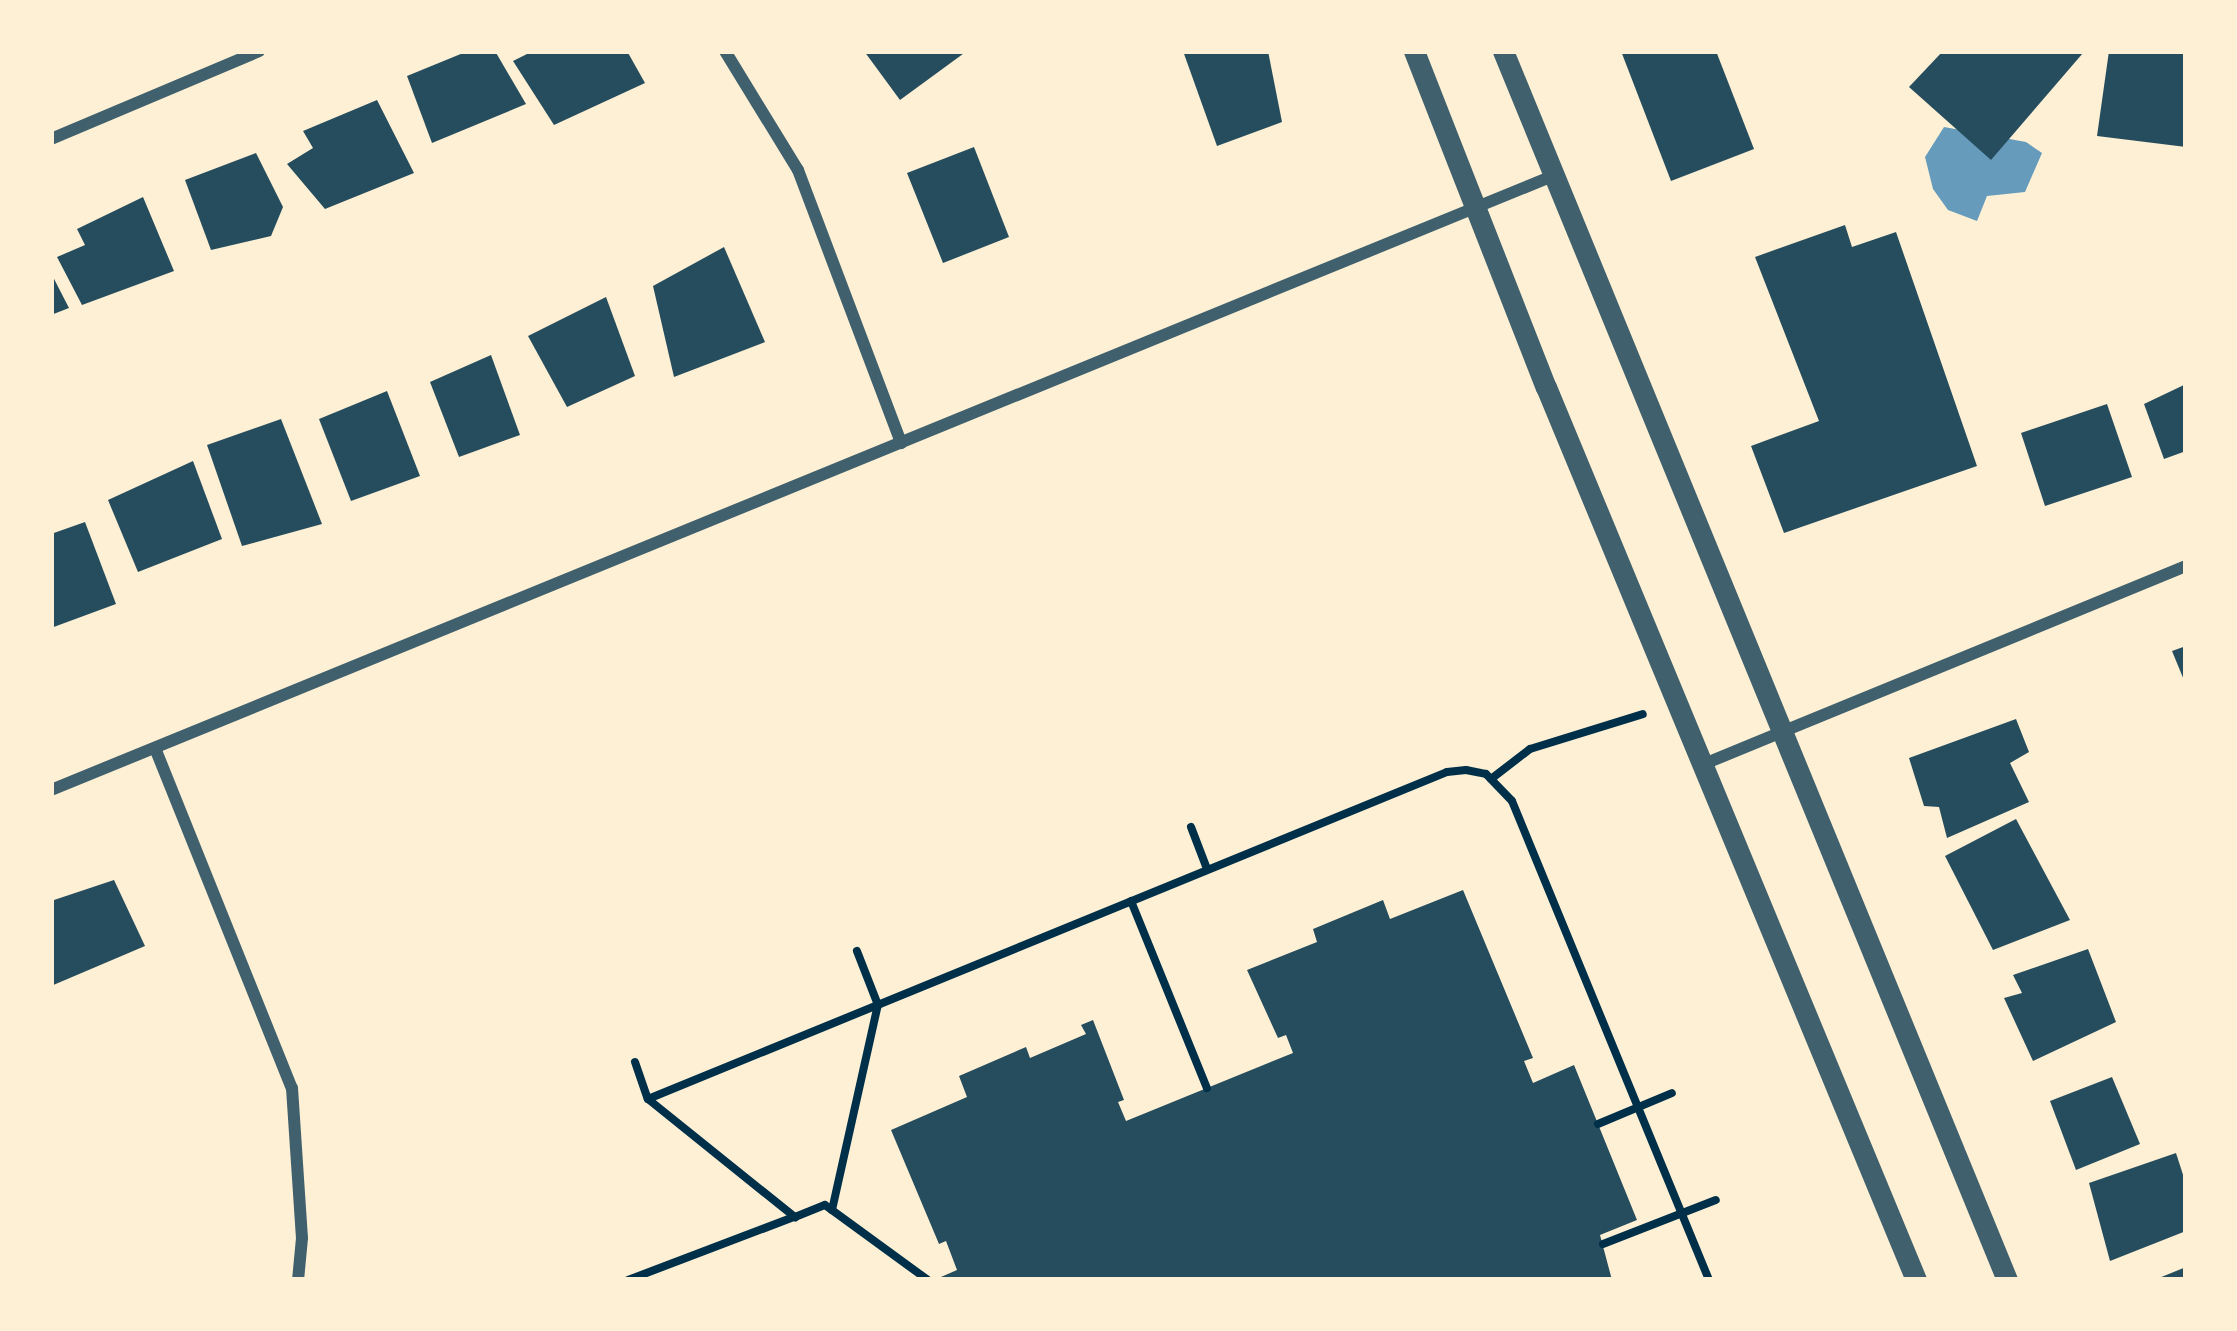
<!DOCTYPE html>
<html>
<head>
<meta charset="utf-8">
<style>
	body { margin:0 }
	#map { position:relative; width:2237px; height:1331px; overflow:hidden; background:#fdf0d5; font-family:Lora,serif }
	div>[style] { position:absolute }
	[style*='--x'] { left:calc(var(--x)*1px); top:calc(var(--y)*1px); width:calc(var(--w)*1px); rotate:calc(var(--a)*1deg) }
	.water>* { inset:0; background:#669bbc }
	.building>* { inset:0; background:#264d5e }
	.path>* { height:8px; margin:-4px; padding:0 4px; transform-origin:4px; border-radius:4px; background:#003049 }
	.minor>* { height:12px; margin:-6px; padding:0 6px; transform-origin:6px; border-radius:6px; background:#3f606c }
	.tertiary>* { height:21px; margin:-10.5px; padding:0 10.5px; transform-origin:10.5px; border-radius:10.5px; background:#3f606c }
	span { translate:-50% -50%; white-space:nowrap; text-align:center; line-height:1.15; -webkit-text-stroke:12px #fdf0d5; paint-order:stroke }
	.frame { position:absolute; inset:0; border:54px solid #fdf0d5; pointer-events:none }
</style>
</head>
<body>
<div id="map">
	<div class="water">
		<div style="clip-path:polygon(1944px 127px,2026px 142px,2042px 153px,2025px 192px,1987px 196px,1977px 221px,1948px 210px,1933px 189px,1925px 157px)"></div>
	</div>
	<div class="building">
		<div style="clip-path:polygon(468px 51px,495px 51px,526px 104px,432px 143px,407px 76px)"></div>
		<div style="clip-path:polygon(533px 51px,627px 51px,645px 83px,554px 125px,513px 61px)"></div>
		<div style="clip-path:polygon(864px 51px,967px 51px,900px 100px)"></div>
		<div style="clip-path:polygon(1183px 51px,1268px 51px,1282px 122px,1217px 146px)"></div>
		<div style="clip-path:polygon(1621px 51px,1716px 51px,1754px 149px,1671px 181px)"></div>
		<div style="clip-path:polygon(1943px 51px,2081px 51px,2083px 53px,1991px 160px,1909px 87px)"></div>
		<div style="clip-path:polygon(2109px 51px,2186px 51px,2186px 147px,2097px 136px)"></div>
		<div style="clip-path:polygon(377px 100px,414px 173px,325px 209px,287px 164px,313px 148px,303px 131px)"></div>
		<div style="clip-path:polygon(974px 147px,1009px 237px,943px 263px,907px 173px)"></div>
		<div style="clip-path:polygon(256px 153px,283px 207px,271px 236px,211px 250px,185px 180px)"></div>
		<div style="clip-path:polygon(143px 197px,174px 271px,82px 305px,57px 257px,85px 245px,77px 229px)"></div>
		<div style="clip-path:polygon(1845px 225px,1852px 247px,1896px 232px,1977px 466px,1784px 533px,1751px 446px,1819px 421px,1755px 257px)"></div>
		<div style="clip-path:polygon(724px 247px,765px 342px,674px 377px,653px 286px)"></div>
		<div style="clip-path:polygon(51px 273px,69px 308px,51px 315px)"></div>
		<div style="clip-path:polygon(606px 297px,635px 376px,567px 407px,528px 336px)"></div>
		<div style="clip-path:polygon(491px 355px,520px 435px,459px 457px,430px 382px)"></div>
		<div style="clip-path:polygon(2186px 384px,2186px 451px,2164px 459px,2144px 404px)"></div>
		<div style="clip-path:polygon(387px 391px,420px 476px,351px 501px,319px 419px)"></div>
		<div style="clip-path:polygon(2107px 404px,2132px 477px,2045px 506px,2021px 433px)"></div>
		<div style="clip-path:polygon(281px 419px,322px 524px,242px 546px,207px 445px)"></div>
		<div style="clip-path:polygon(193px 461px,222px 539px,138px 572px,108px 500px)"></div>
		<div style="clip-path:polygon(85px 522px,116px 604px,51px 628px,51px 534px)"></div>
		<div style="clip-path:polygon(2186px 646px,2186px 685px,2172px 651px)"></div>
		<div style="clip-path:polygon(2016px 719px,2029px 752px,2010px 763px,2029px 802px,1947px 838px,1939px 807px,1924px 806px,1909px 758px)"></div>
		<div style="clip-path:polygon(2016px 819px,2070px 920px,1993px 950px,1945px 856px)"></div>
		<div style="clip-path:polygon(114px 880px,145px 946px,51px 986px,51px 901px)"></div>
		<div style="clip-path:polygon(1463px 890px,1533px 1058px,1524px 1061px,1533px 1083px,1574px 1065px,1637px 1220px,1600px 1235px,1612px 1280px,934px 1280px,957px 1270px,946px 1241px,939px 1244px,891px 1130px,967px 1097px,959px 1076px,1026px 1047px,1030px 1058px,1086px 1034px,1081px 1025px,1093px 1020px,1124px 1100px,1118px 1102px,1126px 1121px,1293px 1053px,1286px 1035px,1278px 1038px,1247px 970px,1317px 942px,1313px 929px,1383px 900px,1390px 919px)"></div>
		<div style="clip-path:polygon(2088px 949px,2116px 1022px,2033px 1061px,2004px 998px,2022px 993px,2013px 975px)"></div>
		<div style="clip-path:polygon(2112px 1077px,2140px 1144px,2076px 1170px,2050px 1101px)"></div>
		<div style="clip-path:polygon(2176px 1153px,2186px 1184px,2186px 1231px,2110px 1261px,2089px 1183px)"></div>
		<div style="clip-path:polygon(2186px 1267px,2186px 1280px,2154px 1280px)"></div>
	</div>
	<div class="path">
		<div style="--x:1491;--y:779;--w:49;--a:-37.6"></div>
		<div style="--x:1530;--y:749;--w:118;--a:-17.2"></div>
		<div style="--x:1191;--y:827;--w:45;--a:69.1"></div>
		<div style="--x:1131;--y:901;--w:202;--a:67.9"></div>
		<div style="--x:635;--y:1062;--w:39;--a:71"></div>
		<div style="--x:648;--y:1099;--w:189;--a:38.8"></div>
		<div style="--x:795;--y:1217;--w:32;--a:-22"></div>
		<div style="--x:825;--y:1205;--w:127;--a:36.1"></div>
		<div style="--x:648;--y:1099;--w:863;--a:-22.26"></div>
		<div style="--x:1447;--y:772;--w:19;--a:-6"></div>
		<div style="--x:1466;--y:770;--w:20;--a:11"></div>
		<div style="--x:1486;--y:774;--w:37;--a:46"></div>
		<div style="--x:1512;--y:801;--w:518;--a:67.64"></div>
		<div style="--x:1598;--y:1124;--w:80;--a:-22.7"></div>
		<div style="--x:832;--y:1210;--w:210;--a:-77.4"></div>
		<div style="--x:878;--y:1005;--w:58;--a:-111.3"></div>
		<div style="--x:1603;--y:1244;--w:121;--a:-21.3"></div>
		<div style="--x:628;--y:1280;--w:178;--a:-20.8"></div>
	</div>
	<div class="minor">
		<div style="--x:725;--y:51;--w:140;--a:58.5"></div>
		<div style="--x:798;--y:170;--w:292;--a:69.3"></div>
		<div style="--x:51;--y:139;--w:226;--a:-22.9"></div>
		<div style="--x:155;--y:748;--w:367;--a:68.1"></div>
		<div style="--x:292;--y:1088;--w:150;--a:86.2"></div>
		<div style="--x:302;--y:1238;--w:42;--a:95.4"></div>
		<div style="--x:1704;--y:764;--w:521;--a:-22.33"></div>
		<div style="--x:51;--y:790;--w:1625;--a:-22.24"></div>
	</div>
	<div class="tertiary">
		<div style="--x:1414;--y:51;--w:361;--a:68.6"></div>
		<div style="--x:1546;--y:387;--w:967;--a:67.49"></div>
		<div style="--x:1503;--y:51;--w:1328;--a:67.7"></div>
	</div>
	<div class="frame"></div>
</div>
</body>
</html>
